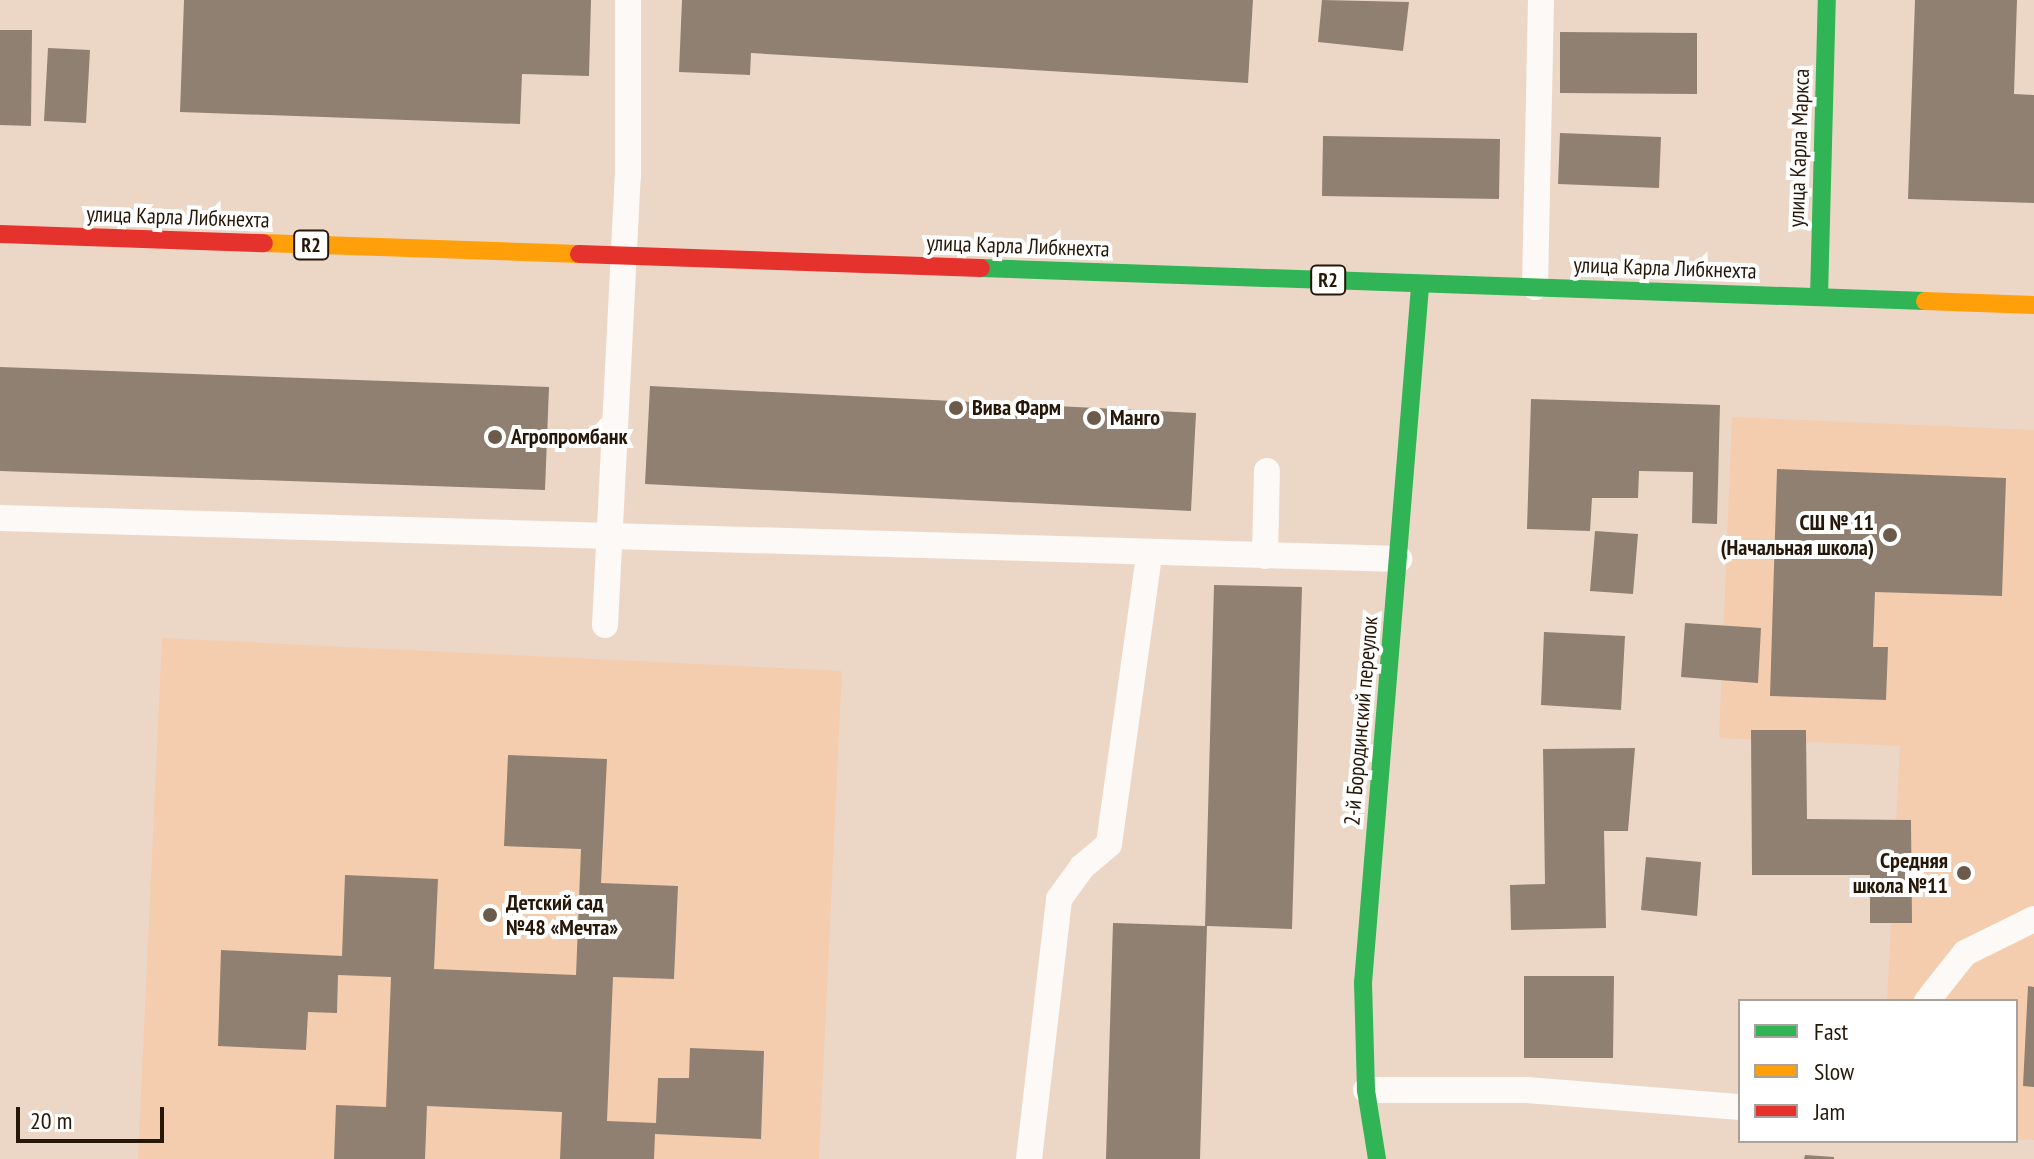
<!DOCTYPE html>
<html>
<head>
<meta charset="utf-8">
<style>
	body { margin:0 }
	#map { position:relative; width:2034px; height:1159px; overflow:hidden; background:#ecd7c7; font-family:"PT Sans Narrow",sans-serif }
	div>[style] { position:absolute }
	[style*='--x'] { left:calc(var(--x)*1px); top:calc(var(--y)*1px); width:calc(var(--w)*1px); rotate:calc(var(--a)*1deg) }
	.built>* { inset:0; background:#f4cdae }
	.building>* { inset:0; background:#908072 }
	.lane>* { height:26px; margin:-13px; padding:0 13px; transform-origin:13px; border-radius:13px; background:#fcf9f7 }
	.fast>* { height:18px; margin:-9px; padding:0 9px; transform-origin:9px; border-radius:9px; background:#30b455 }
	.slow>* { height:18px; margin:-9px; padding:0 9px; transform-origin:9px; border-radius:9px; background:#ff9f0a }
	.jam>* { height:18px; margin:-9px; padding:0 9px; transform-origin:9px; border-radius:9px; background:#e5322d }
	.dots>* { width:22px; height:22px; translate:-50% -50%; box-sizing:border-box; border:4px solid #fff; border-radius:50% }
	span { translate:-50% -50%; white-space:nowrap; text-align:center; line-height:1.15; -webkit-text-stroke:8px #fff; paint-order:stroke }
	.shield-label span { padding:2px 6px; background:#fff; border:2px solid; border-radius:6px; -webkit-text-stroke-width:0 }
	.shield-label { font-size:20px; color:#271708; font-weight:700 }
	.street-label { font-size:22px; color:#271708 }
	.poi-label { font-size:22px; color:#271708; font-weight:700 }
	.left { translate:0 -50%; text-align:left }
	.right { translate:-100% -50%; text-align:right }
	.legend { position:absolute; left:1738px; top:999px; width:280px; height:144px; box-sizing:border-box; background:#fff; border:2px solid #a9a29c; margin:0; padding:10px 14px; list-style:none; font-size:24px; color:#271708 }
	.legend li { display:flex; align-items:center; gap:16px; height:40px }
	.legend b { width:40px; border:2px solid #a9a29c }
	.scale { position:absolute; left:16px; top:1107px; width:148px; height:36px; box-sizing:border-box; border:4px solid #271708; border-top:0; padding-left:10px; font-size:24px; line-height:28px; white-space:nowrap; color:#271708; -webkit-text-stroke:6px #fff; paint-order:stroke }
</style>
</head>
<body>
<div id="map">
	<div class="built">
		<div style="clip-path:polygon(1732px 417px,2034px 430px,2034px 1140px,2016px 1139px,2016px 1001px,1887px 1001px,1900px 746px,1719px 738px)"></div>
		<div style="clip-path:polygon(162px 638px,842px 671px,819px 1159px,138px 1159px)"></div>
	</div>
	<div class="building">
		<div style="clip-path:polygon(184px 0,591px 0,589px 76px,522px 74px,520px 124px,180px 112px)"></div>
		<div style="clip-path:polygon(682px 0,1253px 0,1248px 83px,751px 53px,750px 75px,679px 72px)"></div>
		<div style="clip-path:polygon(1322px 0,1409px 2px,1403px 51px,1318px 42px)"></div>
		<div style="clip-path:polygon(1915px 0,2017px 0,2014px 94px,2034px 95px,2034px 203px,1908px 199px)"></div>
		<div style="clip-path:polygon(0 30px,32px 30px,31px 126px,0 125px)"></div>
		<div style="clip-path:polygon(1560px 32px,1697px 33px,1697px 94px,1560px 93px)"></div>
		<div style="clip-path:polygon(48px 48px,90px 50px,86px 123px,44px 121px)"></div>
		<div style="clip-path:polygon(1560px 133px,1661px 137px,1659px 188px,1558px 184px)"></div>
		<div style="clip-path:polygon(1323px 136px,1500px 139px,1499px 199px,1322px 196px)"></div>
		<div style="clip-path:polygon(0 367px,549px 387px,545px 490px,0 471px)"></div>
		<div style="clip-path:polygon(650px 386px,1196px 413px,1191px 511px,645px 484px)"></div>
		<div style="clip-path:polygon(1531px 399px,1720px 405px,1717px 524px,1692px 523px,1693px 472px,1639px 471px,1638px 498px,1592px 498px,1590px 531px,1527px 529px)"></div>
		<div style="clip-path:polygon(1777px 469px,2006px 478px,2002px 596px,1875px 592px,1873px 647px,1888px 647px,1886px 700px,1770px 696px)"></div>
		<div style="clip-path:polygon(1595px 531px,1638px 534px,1633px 594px,1590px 591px)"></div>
		<div style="clip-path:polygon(1214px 585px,1302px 587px,1292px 929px,1207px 926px,1200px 1159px,1106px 1159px,1113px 923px,1205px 926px)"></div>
		<div style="clip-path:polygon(1685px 623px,1761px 628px,1758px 683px,1681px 677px)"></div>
		<div style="clip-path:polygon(1544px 632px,1625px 636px,1621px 710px,1541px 705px)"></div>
		<div style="clip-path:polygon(1751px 730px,1806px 730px,1807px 819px,1911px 820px,1912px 923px,1870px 923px,1870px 875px,1752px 875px)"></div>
		<div style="clip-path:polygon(1635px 748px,1628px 831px,1604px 831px,1606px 928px,1511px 930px,1510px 885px,1545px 884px,1543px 749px)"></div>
		<div style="clip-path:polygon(508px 755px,607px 759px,601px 883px,678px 886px,674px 979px,613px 977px,607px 1121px,656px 1123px,658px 1078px,689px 1078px,690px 1048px,764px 1051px,761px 1139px,655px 1134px,654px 1159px,560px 1159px,562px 1112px,427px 1106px,425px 1159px,334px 1159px,336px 1105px,386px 1107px,391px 977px,338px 975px,337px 1013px,308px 1012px,306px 1050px,218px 1046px,221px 950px,342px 956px,345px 875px,438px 879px,434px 969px,576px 975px,581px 849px,504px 846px)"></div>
		<div style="clip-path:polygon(1646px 857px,1701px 862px,1697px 916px,1641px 910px)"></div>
		<div style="clip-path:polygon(1524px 976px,1614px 976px,1613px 1058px,1524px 1058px)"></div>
		<div style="clip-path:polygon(2028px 986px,2034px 987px,2034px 1087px,2023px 1086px)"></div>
		<div style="clip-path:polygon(1805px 1155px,1834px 1157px,1834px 1159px,1804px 1159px)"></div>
	</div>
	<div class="lane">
		<div style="--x:1535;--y:287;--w:287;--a:-88.8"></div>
		<div style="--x:0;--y:518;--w:1400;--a:1.68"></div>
		<div style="--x:1265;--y:556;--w:85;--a:-88.7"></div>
		<div style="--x:605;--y:625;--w:449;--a:-87.1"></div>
		<div style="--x:628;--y:177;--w:177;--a:-90"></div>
		<div style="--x:1927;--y:1001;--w:61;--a:-51.6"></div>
		<div style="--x:1965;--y:953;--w:77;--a:-26.2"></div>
		<div style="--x:1366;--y:1090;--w:161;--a:0"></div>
		<div style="--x:1527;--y:1090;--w:214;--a:4.6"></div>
		<div style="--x:1029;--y:1159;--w:262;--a:-83.4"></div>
		<div style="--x:1059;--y:899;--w:39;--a:-54"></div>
		<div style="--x:1082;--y:867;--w:35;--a:-40"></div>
		<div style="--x:1109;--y:844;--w:292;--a:-82.1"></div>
	</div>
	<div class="fast">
		<div style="--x:981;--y:268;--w:945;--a:2"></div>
		<div style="--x:1819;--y:297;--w:297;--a:-88.5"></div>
		<div style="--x:1377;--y:1159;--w:70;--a:-99.1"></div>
		<div style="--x:1366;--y:1090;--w:107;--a:-91.6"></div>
		<div style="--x:1363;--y:983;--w:699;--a:-85.32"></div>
	</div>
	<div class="slow">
		<div style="--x:264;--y:243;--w:315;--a:2"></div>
		<div style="--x:1925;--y:301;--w:109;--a:2.1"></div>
	</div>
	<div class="jam">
		<div style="--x:0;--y:234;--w:264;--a:2"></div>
		<div style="--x:579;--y:254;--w:402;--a:2"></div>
	</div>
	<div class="dots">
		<div style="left:956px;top:408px;background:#6c5a4b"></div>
		<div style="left:1094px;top:418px;background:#6c5a4b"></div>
		<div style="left:495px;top:437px;background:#6c5a4b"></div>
		<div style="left:1890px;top:535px;background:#6c5a4b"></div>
		<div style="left:1964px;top:873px;background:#6c5a4b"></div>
		<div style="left:490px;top:915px;background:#6c5a4b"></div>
	</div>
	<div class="shield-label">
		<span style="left:311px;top:245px">R2</span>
		<span style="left:1328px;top:280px">R2</span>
	</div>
	<div class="street-label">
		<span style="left:1799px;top:148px;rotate:-88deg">улица Карла Маркса</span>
		<span style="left:178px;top:217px;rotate:2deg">улица Карла Либкнехта</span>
		<span style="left:1018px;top:246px;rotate:2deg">улица Карла Либкнехта</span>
		<span style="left:1665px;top:268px;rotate:2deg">улица Карла Либкнехта</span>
		<span style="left:1361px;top:721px;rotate:-85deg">2-й Бородинский переулок</span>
	</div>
	<div class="poi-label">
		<span class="left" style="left:972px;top:408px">Вива Фарм</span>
		<span class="left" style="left:1110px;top:418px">Манго</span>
		<span class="left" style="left:511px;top:437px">Агропромбанк</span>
		<span class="right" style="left:1874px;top:535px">СШ № 11<br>(Начальная школа)</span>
		<span class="right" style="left:1948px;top:873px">Средняя<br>школа №11</span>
		<span class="left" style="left:506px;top:915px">Детский сад<br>№48 «Мечта»</span>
	</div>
	<ul class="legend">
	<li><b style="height:10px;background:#30b455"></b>Fast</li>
	<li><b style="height:10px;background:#ff9f0a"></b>Slow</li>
	<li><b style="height:10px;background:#e5322d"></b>Jam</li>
	</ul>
	<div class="scale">20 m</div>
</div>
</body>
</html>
